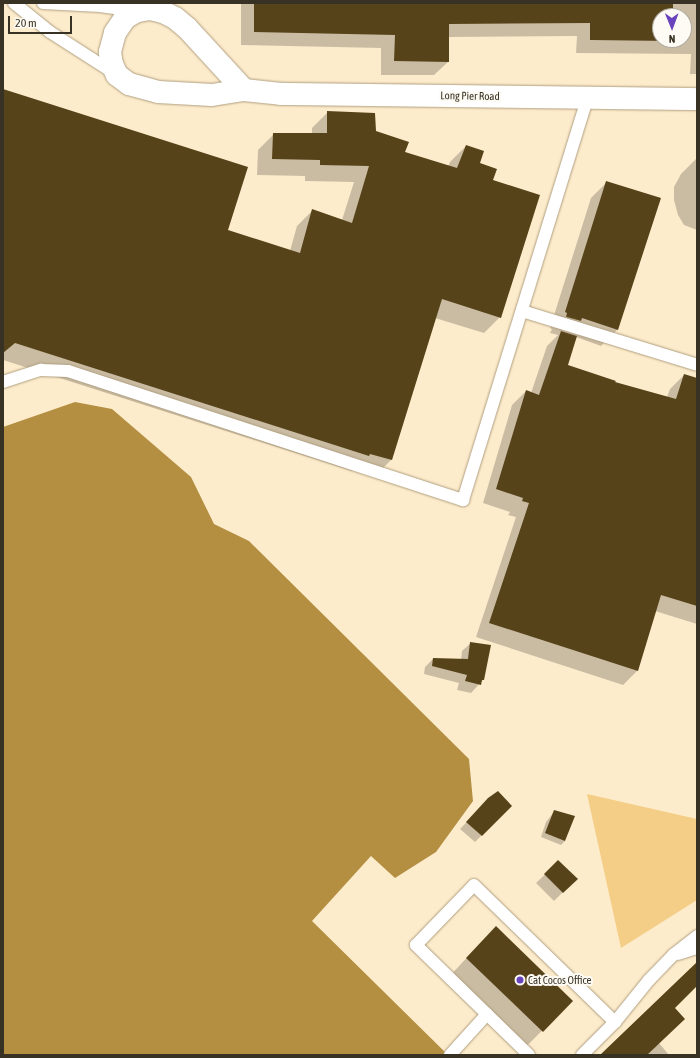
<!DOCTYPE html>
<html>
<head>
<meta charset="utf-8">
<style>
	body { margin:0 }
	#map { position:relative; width:700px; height:1058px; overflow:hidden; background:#fdeccb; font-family:"Asap Condensed",sans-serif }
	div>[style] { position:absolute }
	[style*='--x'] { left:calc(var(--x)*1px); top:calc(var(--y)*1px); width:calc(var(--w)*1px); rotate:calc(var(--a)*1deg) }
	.green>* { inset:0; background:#f4ce86 }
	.water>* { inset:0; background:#b48f41 }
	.shadow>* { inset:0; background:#0003 }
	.building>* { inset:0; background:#57431a }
	.roads { filter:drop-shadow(0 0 1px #b09f81) drop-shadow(0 0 1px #b09f81) }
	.service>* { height:12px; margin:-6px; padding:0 6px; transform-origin:6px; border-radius:6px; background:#fff }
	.minor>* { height:22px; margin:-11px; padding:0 11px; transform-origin:11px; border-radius:11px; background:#fff }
	.dots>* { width:11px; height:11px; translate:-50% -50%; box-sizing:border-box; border:2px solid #fefbf4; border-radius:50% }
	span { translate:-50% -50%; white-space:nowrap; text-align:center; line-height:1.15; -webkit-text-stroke:4px #fefbf4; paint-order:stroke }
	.street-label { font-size:11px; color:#383225 }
	.poi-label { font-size:11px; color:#383225 }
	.left { translate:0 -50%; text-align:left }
	.frame { position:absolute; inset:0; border:4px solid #383225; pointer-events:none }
	.north { position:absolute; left:652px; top:8px; width:40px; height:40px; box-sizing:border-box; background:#fefbf4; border:1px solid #afaba1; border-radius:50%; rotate:179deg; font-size:11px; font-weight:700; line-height:16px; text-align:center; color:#383225 }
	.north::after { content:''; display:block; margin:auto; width:14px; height:18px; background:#6a44bd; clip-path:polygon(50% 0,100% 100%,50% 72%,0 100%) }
	.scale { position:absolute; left:8px; top:16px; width:64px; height:18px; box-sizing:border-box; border:2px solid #383225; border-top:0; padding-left:5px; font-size:12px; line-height:14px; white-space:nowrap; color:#383225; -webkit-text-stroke:3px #fefbf4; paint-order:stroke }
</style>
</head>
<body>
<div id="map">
	<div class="green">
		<div style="clip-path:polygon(587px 794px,697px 819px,697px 900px,621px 948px)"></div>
	</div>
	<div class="water">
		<div style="clip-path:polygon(75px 402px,112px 409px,191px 477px,214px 524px,249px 541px,469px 759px,473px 801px,436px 852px,395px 878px,371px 856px,312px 921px,448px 1055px,3px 1055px,3px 427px)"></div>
	</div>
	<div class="shadow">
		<div style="clip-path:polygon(evenodd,241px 3px,697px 3px,697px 74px,690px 74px,691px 54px,576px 53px,577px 36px,448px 37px,448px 62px,434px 75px,381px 75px,381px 48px,241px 45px,241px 3px,660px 16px,684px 16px,684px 40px,660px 40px,660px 16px)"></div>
		<div style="clip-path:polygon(3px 90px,227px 231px,290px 251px,297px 226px,313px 210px,342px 220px,354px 182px,305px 181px,305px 176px,257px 175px,258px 150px,274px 134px,312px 134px,312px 128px,328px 112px,375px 132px,404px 152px,448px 167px,450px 162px,466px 146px,492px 181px,500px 317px,484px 333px,435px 318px,391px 460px,375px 476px,354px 469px,352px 471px,3px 360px)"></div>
		<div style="clip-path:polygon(697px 158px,697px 230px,684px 225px,678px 215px,674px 200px,674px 187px,681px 174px)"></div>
		<div style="clip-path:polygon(607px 182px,660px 199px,617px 330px,601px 346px,576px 337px,567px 366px,614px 383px,667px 397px,670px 389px,684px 375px,697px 380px,697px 624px,655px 611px,637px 671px,623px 685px,476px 637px,516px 517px,508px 515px,510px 512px,483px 503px,512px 405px,526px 391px,531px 393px,547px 346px,558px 335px,550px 333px,552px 329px,550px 328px,591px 198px)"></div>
		<div style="clip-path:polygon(471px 643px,483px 680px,471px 693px,457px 690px,459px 683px,424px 674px,425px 667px,433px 659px,461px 660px,462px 651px)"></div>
		<div style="clip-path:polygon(482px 806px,511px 806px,475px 842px,460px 829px)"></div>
		<div style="clip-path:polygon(554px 812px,565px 841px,561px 845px,541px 837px,546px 822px)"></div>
		<div style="clip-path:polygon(558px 862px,576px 879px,554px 901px,536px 883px)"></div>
		<div style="clip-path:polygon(475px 949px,571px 1001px,520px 1053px,446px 980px)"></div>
		<div style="clip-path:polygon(697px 963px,697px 985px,674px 1008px,659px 1043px,669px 1055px,602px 1055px)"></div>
	</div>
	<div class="building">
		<div style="clip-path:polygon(254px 3px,673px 3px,673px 16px,660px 16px,660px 40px,672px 41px,590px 40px,590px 23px,449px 24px,449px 62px,394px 61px,395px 35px,254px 32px)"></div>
		<div style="clip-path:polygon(3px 89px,248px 167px,228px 230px,300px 253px,312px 209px,352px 223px,369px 166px,320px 165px,320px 160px,272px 159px,273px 133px,327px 133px,327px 111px,375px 113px,376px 131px,409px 142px,405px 152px,457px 168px,466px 145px,484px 151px,480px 163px,497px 169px,493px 180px,540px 195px,501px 318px,442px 299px,392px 460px,370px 454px,369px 456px,15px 343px,3px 353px)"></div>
		<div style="clip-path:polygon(606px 181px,661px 198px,618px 330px,582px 318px,581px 321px,566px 317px,567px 313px,565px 312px)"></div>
		<div style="clip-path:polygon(561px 331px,577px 336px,568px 365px,616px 381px,615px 382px,676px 399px,684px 374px,697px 378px,697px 606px,661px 595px,638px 671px,489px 623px,529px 503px,522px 501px,523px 498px,496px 489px,526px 390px,539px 395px)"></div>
		<div style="clip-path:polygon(470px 642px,491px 645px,484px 680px,482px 680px,481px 685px,465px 681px,467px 675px,432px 666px,433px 658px,468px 659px)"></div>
		<div style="clip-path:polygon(498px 791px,512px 806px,482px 836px,466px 822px,488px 798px)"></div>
		<div style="clip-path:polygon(554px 810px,575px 816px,565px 841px,545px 833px)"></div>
		<div style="clip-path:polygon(558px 860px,578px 879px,563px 893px,544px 874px)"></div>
		<div style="clip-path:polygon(496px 926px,573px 1001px,543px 1032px,466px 958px)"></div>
		<div style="clip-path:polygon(697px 962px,697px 986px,675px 1008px,685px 1019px,647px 1055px,600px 1055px)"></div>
	</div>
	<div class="roads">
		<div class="service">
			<div style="--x:14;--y:3;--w:46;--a:38.9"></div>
			<div style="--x:50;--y:32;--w:76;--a:32.6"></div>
			<div style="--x:43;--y:3;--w:57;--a:3"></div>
			<div style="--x:100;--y:6;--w:36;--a:8"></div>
			<div style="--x:522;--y:311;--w:183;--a:17.1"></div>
			<div style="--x:3;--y:382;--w:40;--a:-18"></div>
			<div style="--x:41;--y:370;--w:27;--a:2"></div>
			<div style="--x:68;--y:371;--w:416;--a:18.1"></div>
			<div style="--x:463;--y:500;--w:422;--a:-72.8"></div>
			<div style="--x:678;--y:954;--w:20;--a:-18"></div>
			<div style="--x:450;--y:1055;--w:55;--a:-47.9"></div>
			<div style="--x:529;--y:1055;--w:158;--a:-135.8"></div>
			<div style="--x:416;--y:945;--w:83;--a:-46"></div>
			<div style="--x:474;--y:885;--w:197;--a:44.2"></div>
			<div style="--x:582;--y:1055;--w:47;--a:-45"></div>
			<div style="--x:615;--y:1022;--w:54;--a:-51"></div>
			<div style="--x:649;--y:980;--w:35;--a:-46"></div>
			<div style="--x:673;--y:955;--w:31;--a:-38"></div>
		</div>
		<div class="minor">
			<div style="--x:244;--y:90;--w:84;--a:-132.6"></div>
			<div style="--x:187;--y:28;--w:16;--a:-140"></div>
			<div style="--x:175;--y:18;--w:13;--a:-153"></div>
			<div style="--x:163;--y:12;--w:13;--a:-167"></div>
			<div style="--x:150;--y:9;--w:13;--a:171"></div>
			<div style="--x:137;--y:11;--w:14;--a:150"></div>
			<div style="--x:125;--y:18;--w:18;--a:124"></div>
			<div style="--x:115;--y:33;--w:20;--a:105"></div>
			<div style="--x:110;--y:52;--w:12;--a:81"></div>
			<div style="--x:112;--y:64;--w:12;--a:66"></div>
			<div style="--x:117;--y:75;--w:15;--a:37"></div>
			<div style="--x:129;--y:84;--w:30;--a:15"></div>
			<div style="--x:158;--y:92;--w:54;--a:3.2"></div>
			<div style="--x:212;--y:95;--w:32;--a:-9"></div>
			<div style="--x:244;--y:90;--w:37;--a:6"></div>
			<div style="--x:281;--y:94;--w:416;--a:0.7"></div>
		</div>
	</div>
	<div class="dots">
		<div style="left:520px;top:980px;background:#6a44bd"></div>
	</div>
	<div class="street-label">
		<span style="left:470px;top:96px;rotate:1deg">Long Pier Road</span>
	</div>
	<div class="poi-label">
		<span class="left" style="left:528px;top:980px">Cat Cocos Office</span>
	</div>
	<div class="frame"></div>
	<div class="north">N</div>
	<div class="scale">20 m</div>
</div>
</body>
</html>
